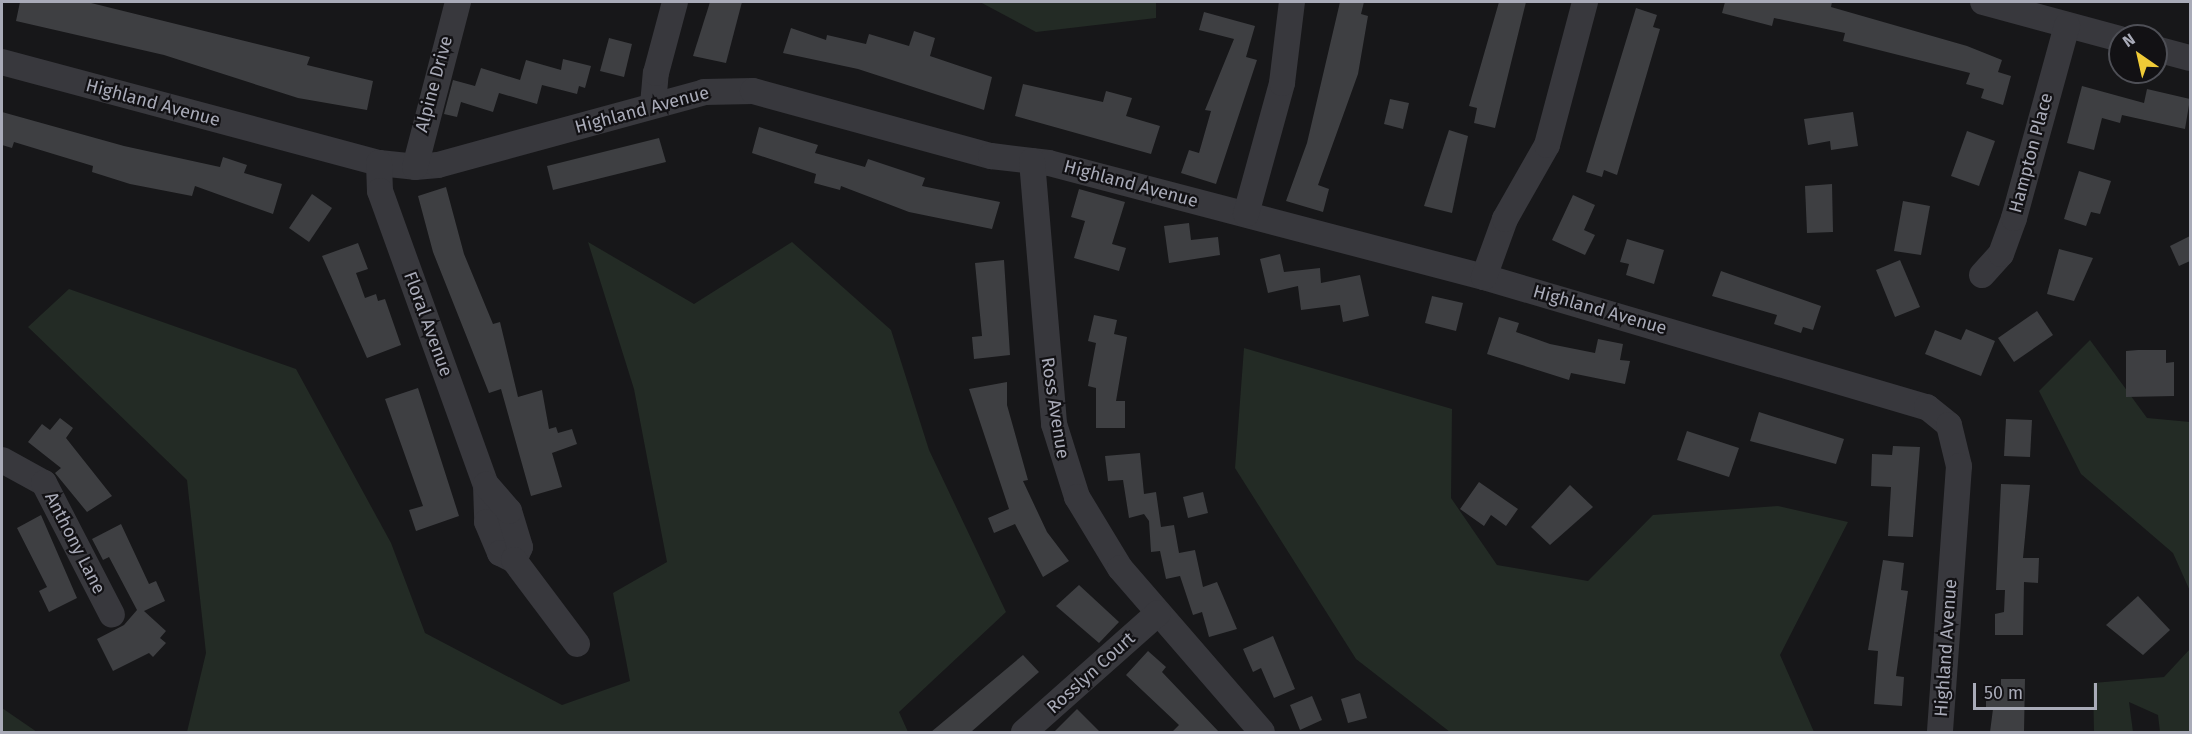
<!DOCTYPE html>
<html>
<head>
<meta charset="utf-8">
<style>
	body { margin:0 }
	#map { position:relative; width:2192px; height:734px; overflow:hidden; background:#171719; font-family:"Fira Sans",sans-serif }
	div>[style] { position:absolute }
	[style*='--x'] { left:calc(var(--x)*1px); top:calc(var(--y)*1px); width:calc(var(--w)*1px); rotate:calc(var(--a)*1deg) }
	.green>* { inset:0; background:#232b25 }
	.building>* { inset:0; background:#3e3f42 }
	.minor>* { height:26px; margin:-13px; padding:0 13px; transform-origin:13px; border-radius:13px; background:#38383d }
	span { translate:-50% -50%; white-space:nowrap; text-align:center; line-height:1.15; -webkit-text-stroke:4.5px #121114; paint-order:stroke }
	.street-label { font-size:18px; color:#a9abb8 }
	.frame { position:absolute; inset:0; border:3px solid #a9abb8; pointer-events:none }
	.north { position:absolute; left:2108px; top:24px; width:60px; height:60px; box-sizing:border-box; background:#121114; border:2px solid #4e4f56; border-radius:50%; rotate:326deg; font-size:16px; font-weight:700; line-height:24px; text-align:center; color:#a9abb8 }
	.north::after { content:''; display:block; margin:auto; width:21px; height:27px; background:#f0cb37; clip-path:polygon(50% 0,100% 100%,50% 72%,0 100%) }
	.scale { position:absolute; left:1973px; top:683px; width:124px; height:27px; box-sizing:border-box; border:3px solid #a9abb8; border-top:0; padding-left:8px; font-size:18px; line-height:21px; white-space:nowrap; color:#a9abb8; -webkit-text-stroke:4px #121114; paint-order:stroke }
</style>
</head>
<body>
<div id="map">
	<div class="green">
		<div style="clip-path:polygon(980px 2px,1156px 2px,1156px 18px,1036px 32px)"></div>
		<div style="clip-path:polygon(588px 242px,694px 304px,792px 242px,891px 330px,929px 450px,1006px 612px,899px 712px,908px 732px,187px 732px,206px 653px,187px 480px,28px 327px,69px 289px,296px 369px,391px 543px,425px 633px,562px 705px,630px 681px,613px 593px,667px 562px,634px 389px)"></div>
		<div style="clip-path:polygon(2090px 340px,2147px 418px,2190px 422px,2190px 591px,2173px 553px,2081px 474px,2039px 391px)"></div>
		<div style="clip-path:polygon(1244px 348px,1452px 409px,1451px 498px,1497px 565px,1588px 581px,1653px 515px,1778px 506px,1848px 522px,1780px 655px,1814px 732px,1450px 732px,1356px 659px,1235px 468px)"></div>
		<div style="clip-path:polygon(2190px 649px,2190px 732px,2160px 732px,2158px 715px,2129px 702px,2133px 732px,2094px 732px,2093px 683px,2164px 677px)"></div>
		<div style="clip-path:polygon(2px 708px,37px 732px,2px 732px)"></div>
	</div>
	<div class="building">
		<div style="clip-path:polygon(20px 2px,87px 2px,310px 57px,307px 65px,373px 81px,367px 110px,298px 98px,164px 55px,16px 21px)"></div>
		<div style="clip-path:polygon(710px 2px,742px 2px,726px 63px,693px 56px)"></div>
		<div style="clip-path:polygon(1340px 2px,1364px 2px,1361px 14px,1368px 16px,1358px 74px,1318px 185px,1329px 189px,1323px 212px,1286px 201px,1307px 143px)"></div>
		<div style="clip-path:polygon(1499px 2px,1526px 2px,1495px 128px,1474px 123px,1477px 108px,1469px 106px)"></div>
		<div style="clip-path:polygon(1725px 2px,1832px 2px,1831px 7px,1967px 46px,2002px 60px,1998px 72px,2011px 76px,2003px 105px,1981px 98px,1984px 89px,1966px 84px,1970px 73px,1843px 41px,1845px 33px,1774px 18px,1772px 26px,1722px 13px)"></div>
		<div style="clip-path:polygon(1636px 8px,1657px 15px,1653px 27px,1660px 29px,1617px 175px,1604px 170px,1602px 177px,1586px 172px)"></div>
		<div style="clip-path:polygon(1204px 12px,1255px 26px,1246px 57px,1257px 60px,1216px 184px,1181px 173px,1189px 150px,1199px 153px,1211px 111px,1205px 110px,1234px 39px,1199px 30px)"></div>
		<div style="clip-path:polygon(791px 28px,826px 40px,827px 35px,866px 44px,869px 34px,909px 46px,914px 31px,935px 38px,930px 56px,992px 77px,984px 110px,858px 69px,783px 53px)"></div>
		<div style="clip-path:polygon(609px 38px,632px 44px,624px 77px,600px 71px)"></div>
		<div style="clip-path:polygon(563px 59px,591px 66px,585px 88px,579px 86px,577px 94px,542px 85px,537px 104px,499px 93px,493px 112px,461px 102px,457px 117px,444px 114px,453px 80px,475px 86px,481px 68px,520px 80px,526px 60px,561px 70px)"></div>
		<div style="clip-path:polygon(1023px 84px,1103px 102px,1106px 91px,1132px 98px,1126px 116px,1160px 126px,1151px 154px,1015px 116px)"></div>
		<div style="clip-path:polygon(2082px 86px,2144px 103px,2147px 89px,2190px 99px,2185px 129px,2122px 115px,2120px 123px,2102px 118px,2094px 150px,2067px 143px)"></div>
		<div style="clip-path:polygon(1390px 99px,1409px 103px,1403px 129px,1384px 124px)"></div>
		<div style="clip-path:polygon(2px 112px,124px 146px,220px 167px,223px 157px,247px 165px,244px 173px,282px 184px,273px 214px,195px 186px,192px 196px,130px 184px,92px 172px,93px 166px,14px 142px,12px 148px,2px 145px)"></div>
		<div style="clip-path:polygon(1853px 112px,1858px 146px,1831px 150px,1830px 141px,1808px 145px,1804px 119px)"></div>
		<div style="clip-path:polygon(759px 127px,818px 145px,815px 153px,865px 167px,868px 159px,925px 178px,922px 186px,1000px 202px,992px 229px,909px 212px,841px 186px,840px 190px,814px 183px,816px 174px,752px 153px)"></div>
		<div style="clip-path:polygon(1449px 130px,1468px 136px,1452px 213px,1424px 206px)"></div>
		<div style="clip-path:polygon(1967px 131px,1995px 141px,1979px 186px,1951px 176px)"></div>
		<div style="clip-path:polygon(659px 138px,666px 162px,553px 190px,547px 166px)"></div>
		<div style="clip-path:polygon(2079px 171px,2111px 181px,2100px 214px,2091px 212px,2086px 226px,2064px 219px)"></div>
		<div style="clip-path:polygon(1832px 184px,1833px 232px,1807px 233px,1805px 186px)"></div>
		<div style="clip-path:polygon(446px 187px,464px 254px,493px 324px,500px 322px,518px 397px,542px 390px,549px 429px,556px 427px,558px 433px,572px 429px,577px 444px,552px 453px,562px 487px,531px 496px,501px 389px,489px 393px,433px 252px,418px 196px)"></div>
		<div style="clip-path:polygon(1079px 189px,1125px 202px,1112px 244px,1126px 248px,1119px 271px,1074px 258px,1085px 221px,1071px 217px)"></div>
		<div style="clip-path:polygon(312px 194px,332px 208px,309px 242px,289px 228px)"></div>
		<div style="clip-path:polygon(1573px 195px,1595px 205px,1584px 230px,1595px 235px,1585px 255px,1552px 240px)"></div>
		<div style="clip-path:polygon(1903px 201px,1930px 206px,1921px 255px,1894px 251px)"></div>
		<div style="clip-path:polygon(1189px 223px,1191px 240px,1218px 237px,1220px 255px,1169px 263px,1164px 226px)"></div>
		<div style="clip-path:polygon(2190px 236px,2190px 261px,2179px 266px,2170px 246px)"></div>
		<div style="clip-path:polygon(1627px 239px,1664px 250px,1654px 284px,1626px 275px,1629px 264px,1620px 262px)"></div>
		<div style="clip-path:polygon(358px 243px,368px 269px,356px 273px,365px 298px,376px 294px,378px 301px,385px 299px,401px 345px,367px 358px,322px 256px)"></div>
		<div style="clip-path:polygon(2059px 249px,2093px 258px,2074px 301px,2047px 294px)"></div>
		<div style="clip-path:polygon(1280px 254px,1284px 272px,1320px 268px,1321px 283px,1360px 275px,1369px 316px,1343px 322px,1340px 305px,1301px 310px,1298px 286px,1268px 293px,1260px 259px)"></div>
		<div style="clip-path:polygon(1004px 260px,1010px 355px,974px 359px,972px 337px,982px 336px,975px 263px)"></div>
		<div style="clip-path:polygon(1900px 260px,1920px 307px,1895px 317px,1876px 270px)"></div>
		<div style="clip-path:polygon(1721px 271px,1821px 306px,1813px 330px,1803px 327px,1801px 333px,1774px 324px,1777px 315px,1712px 296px)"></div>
		<div style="clip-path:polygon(1432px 296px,1463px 303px,1456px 331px,1425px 323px)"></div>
		<div style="clip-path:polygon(2037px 311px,2053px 335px,2014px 362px,1998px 338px)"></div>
		<div style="clip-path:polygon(1094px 315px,1117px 320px,1114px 334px,1127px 337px,1116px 401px,1125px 401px,1125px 428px,1096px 428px,1096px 388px,1088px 386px,1096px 343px,1088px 341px)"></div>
		<div style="clip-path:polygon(1499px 317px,1519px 323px,1516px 332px,1550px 344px,1595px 353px,1598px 339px,1623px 344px,1620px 360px,1630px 361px,1625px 384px,1571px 373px,1569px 380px,1487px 354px)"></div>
		<div style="clip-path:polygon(1966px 329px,1995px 341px,1981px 376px,1925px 354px,1935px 330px,1961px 340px)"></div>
		<div style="clip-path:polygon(2138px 350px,2166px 350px,2166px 363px,2174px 362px,2174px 396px,2126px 397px,2126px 351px)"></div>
		<div style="clip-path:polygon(1007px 382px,1007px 405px,1028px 480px,1023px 481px,1047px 532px,1069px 561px,1043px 577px,1015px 524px,994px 533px,988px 518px,1009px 509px,969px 389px)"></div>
		<div style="clip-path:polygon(418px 388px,459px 516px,416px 531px,409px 510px,423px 506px,385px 399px)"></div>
		<div style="clip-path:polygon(1759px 412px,1844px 439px,1836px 464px,1750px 441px)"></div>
		<div style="clip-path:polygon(60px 418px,73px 428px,66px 438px,112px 496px,87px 512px,55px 473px,61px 468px,28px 442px,42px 424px,50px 430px)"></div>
		<div style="clip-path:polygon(2006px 419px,2032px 420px,2030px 457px,2004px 456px)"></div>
		<div style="clip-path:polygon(1687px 431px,1739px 448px,1729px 477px,1677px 460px)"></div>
		<div style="clip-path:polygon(1893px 446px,1920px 447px,1913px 537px,1888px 536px,1891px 487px,1871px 486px,1872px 454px,1892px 455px)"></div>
		<div style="clip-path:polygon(1140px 453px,1144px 494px,1156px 492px,1161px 527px,1174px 525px,1179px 553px,1195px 550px,1203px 587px,1217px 582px,1237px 629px,1209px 637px,1202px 612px,1193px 615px,1180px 576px,1166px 579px,1160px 551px,1151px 552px,1149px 521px,1144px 514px,1129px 518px,1123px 480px,1108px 481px,1105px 456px)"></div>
		<div style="clip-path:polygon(1479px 482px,1518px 509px,1506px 526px,1491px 515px,1484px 526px,1460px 509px)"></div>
		<div style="clip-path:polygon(2001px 484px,2030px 485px,2023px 558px,2039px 558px,2038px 583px,2024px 582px,2023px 635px,1995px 635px,1995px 614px,2004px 612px,2005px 590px,1996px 590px)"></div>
		<div style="clip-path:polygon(1570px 485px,1593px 507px,1550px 545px,1531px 527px)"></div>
		<div style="clip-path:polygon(1203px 492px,1208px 513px,1188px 518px,1183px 497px)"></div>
		<div style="clip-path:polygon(41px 515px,77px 598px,49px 612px,39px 591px,47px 587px,17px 528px)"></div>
		<div style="clip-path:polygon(121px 524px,149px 584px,156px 581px,165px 601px,144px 611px,166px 631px,160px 638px,166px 643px,153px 657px,149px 653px,113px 671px,97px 639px,124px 625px,137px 610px,109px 557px,103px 560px,92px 539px)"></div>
		<div style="clip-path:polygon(1883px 560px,1904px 563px,1901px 590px,1908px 591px,1896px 676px,1904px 677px,1902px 706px,1874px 704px,1878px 651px,1868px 650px)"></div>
		<div style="clip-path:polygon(1079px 585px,1119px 622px,1099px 643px,1056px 606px)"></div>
		<div style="clip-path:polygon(2138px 596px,2170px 630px,2143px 655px,2106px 625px)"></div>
		<div style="clip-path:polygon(1273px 636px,1295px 689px,1274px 698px,1261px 668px,1253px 672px,1243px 649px)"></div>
		<div style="clip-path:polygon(1148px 651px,1166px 667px,1162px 672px,1219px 732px,1172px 732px,1179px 725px,1126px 675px)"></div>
		<div style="clip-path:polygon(1023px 655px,1039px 672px,971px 732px,931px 732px)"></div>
		<div style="clip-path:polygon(2001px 679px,2025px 679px,2024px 732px,1990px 732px,1993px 709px,1986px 709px,1986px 688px,2001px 688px)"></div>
		<div style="clip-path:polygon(1360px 693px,1367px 718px,1348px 723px,1341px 699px)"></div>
		<div style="clip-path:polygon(1312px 696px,1322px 720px,1300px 730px,1290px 705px)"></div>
		<div style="clip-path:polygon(1077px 709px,1100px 732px,1054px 732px)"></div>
	</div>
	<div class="minor">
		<div style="--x:1983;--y:2;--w:142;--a:15.1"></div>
		<div style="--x:2156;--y:49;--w:35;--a:15"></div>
		<div style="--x:2;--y:62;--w:390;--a:15"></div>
		<div style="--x:379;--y:163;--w:36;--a:6"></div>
		<div style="--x:415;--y:167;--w:23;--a:-5"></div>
		<div style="--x:438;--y:165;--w:276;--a:-15.3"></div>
		<div style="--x:704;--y:92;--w:49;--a:-1.2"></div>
		<div style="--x:753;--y:91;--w:247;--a:15.3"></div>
		<div style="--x:991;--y:156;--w:58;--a:6.9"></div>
		<div style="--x:1049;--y:163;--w:450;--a:14.7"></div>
		<div style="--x:1484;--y:277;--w:462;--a:16.4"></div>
		<div style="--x:1927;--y:407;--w:28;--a:39"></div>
		<div style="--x:1949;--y:425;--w:42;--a:76.3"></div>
		<div style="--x:1959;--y:466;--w:267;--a:94.1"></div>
		<div style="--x:653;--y:105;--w:32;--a:-85"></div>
		<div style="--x:656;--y:73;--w:73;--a:-75"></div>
		<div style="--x:1032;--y:161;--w:264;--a:85.2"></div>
		<div style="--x:1054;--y:424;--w:77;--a:72.5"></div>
		<div style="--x:1077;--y:497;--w:83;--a:58.8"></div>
		<div style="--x:1120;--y:568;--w:217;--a:49.1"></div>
		<div style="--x:379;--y:163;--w:28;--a:88"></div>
		<div style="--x:380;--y:191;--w:313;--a:70.2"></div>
		<div style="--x:486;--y:485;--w:37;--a:88"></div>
		<div style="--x:487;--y:522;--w:34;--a:67"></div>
		<div style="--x:500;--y:553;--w:16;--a:27"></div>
		<div style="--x:514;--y:560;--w:14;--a:-65"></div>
		<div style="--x:520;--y:547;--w:38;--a:-107"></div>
		<div style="--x:509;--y:511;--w:35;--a:-131"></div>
		<div style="--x:415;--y:167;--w:171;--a:-75.4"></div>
		<div style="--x:1246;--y:214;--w:136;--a:-74.6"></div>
		<div style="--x:1282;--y:83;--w:82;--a:-83"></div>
		<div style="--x:1982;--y:275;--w:28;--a:-48"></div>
		<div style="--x:2001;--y:254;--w:38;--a:-70"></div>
		<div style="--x:2014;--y:218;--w:200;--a:-74.6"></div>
		<div style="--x:1484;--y:277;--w:62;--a:-70.1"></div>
		<div style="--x:1505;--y:219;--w:85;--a:-60.4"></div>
		<div style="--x:1547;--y:145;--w:148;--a:-75.1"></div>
		<div style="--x:2;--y:460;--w:48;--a:28.7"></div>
		<div style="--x:44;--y:483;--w:148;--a:62.7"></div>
		<div style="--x:514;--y:560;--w:105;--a:53.1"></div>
		<div style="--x:1024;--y:732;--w:179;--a:-41.6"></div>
	</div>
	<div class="street-label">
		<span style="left:434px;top:84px;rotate:-75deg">Alpine Drive</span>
		<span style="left:153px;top:103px;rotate:15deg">Highland Avenue</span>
		<span style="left:642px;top:110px;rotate:-15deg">Highland Avenue</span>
		<span style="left:2031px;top:153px;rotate:-75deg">Hampton Place</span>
		<span style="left:1131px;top:184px;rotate:15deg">Highland Avenue</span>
		<span style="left:1600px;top:310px;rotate:16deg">Highland Avenue</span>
		<span style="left:428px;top:324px;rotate:70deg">Floral Avenue</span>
		<span style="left:1055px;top:408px;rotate:81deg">Ross Avenue</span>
		<span style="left:75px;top:543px;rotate:63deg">Anthony Lane</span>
		<span style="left:1946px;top:648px;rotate:-86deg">Highland Avenue</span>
		<span style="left:1091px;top:673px;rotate:-42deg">Rosslyn Court</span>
	</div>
	<div class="frame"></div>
	<div class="north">N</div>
	<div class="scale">50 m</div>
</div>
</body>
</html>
